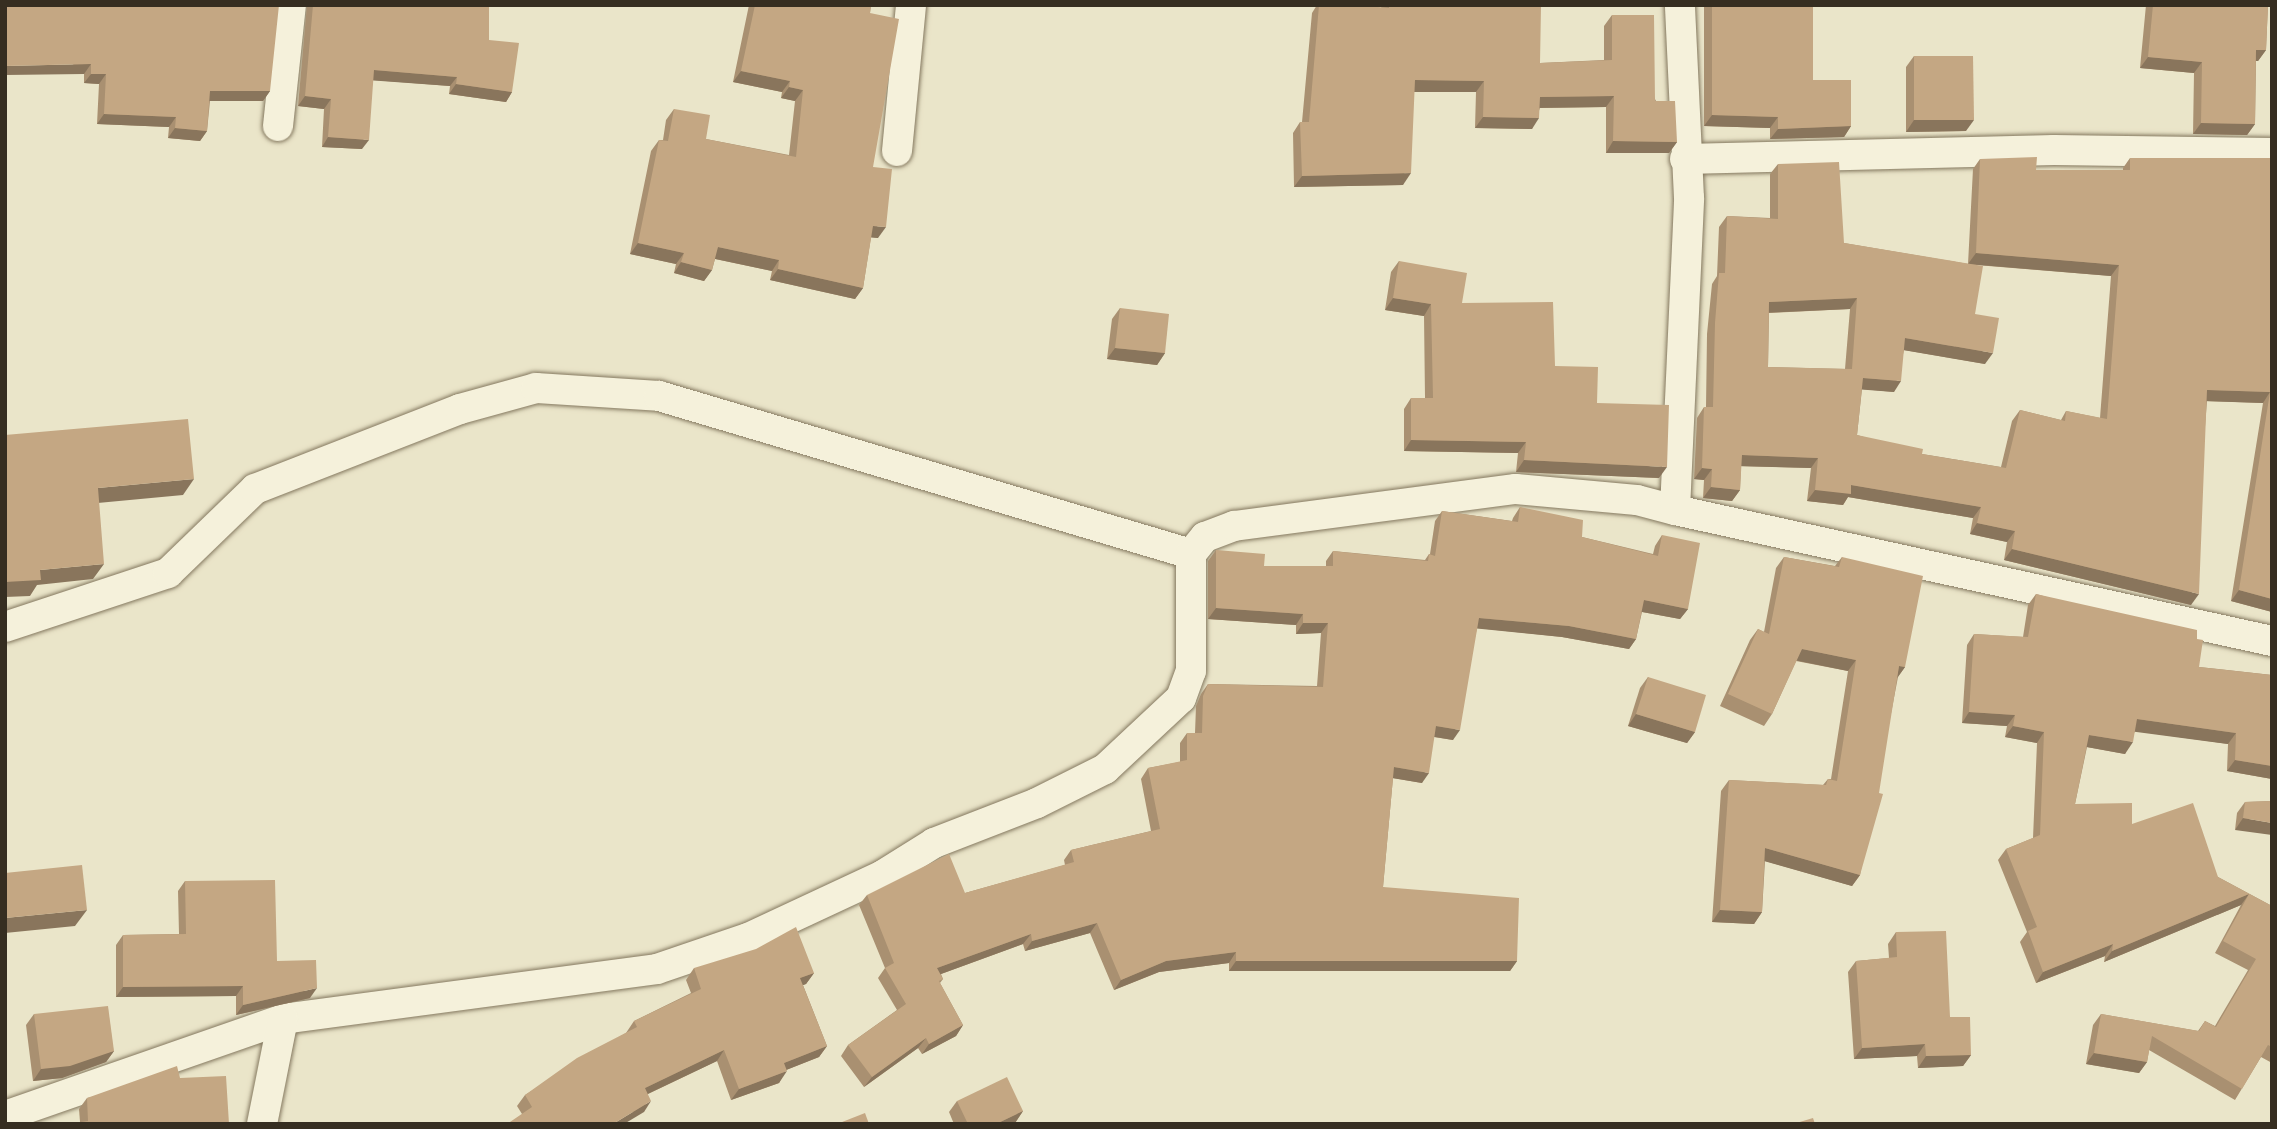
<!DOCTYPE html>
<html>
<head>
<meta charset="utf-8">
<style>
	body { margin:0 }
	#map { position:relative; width:2277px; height:1129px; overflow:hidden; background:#eae5c9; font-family:"Zilla Slab",serif }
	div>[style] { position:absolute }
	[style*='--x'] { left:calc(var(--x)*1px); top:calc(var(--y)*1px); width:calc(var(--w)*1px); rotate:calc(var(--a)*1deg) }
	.roads { filter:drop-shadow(0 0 2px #84785f) drop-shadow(0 0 2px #84785f) }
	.minor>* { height:30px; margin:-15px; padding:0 15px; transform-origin:15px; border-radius:15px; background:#f5f1db }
	.wall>* { inset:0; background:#a99071 }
	.shaded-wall>* { inset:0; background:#89755c }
	.building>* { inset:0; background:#c4a783 }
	span { translate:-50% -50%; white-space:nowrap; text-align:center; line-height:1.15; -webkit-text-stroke:6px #f2eed8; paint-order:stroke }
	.frame { position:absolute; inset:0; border:7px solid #362e21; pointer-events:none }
</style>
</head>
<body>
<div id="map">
	<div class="roads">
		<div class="minor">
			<div style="--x:278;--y:126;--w:122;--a:-83.9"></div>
			<div style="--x:897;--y:151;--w:147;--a:-84.5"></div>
			<div style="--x:1685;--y:159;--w:369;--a:-1.4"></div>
			<div style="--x:2054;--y:150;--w:218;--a:0.8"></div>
			<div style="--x:1675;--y:510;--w:611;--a:12.38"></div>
			<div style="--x:5;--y:627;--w:172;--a:-18.3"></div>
			<div style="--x:168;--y:573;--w:121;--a:-44"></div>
			<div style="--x:255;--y:489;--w:220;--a:-21.3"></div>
			<div style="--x:460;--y:409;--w:79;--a:-15.4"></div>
			<div style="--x:536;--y:388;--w:123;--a:3.7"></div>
			<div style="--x:659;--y:396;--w:555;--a:16.54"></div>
			<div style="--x:5;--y:1116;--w:294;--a:-19.2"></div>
			<div style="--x:283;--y:1019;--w:377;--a:-7.6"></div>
			<div style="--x:657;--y:969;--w:96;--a:-18.8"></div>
			<div style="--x:748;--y:938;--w:149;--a:-25"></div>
			<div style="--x:883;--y:875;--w:60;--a:-32.1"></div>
			<div style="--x:934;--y:843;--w:110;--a:-21.2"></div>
			<div style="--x:1037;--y:803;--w:76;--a:-26.6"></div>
			<div style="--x:1105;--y:769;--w:104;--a:-43.1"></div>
			<div style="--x:1181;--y:698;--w:29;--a:-70"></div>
			<div style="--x:1191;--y:671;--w:117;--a:-90"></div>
			<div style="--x:1191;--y:554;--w:22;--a:-51"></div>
			<div style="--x:1205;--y:537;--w:31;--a:-21"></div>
			<div style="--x:1234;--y:526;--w:284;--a:-7.5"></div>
			<div style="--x:1516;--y:489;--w:121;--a:5.2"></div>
			<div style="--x:1637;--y:500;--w:39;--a:15"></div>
			<div style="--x:1675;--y:510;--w:312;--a:-87.4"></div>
			<div style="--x:1689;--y:198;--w:193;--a:-92.7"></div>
			<div style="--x:262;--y:1124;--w:107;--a:-78.7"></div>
		</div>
	</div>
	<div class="wall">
		<div style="clip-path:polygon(5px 5px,270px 91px,263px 101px,210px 101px,207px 131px,200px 141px,168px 138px,169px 127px,97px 124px,99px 84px,84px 83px,84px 74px)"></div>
		<div style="clip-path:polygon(307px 5px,489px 5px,489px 40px,512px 92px,506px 102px,449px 94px,450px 86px,373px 80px,362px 149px,322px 147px,324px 109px,298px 106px)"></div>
		<div style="clip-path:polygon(749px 5px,871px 5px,870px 13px,873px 167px,878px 238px,871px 237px,863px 288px,855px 299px,770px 280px,772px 271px,715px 259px,712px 270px,704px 281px,674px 273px,676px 264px,630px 254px,651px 151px,659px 140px,663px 140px,666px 120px,674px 109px,706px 139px,789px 155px,795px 101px,781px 98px,782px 92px,733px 82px)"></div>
		<div style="clip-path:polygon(1317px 5px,1356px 5px,1381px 8px,1382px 5px,1447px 5px,1540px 63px,1604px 60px,1604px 26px,1612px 15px,1677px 142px,1669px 153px,1606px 153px,1606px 107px,1540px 108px,1532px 129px,1475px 128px,1476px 92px,1414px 92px,1403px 185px,1294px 187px,1293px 133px,1300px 122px,1302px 122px,1312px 13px)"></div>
		<div style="clip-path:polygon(1704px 5px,1813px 5px,1813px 80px,1851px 126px,1844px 137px,1770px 139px,1770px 128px,1704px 126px)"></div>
		<div style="clip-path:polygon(2146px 5px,2268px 5px,2266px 50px,2258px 61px,2256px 61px,2255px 124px,2247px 135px,2193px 134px,2194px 73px,2140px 68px)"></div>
		<div style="clip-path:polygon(1914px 56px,1966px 131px,1906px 132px,1906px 67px)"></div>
		<div style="clip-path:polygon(evenodd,2130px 158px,2272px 158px,2272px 612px,2231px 601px,2263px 403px,2207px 401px,2191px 605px,2004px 560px,2007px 542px,1970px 534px,1973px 518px,1848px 497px,1843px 505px,1807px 501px,1811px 468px,1741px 466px,1740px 490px,1732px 501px,1703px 498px,1704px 480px,1694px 479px,1697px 418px,1704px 407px,1706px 407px,1707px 334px,1712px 284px,1717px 276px,1719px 227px,1727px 216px,1770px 218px,1770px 174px,1778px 164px,1844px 243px,1968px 264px,1973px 169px,1980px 159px,2036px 170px,2123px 170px,2123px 168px,2130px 158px,1976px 265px,2111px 276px,2100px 418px,2066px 411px,2061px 420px,2020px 410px,2012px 421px,2001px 467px,1922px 454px,1857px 435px,1862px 389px,1894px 392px,1904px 350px,1985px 364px,1975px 314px,1976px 265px,2130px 158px,1850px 309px,1845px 369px,1768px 367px,1769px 313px,1850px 309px)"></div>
		<div style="clip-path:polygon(1399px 261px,1555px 366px,1597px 403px,1659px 478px,1516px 472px,1518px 453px,1404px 451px,1404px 409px,1411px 398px,1425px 398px,1424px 316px,1385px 310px,1391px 272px)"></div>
		<div style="clip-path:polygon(1120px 308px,1165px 353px,1157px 365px,1107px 359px,1112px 319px)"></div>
		<div style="clip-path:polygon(1520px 507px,1582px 537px,1653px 554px,1655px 546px,1662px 535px,1688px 609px,1680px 619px,1642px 612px,1636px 639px,1629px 649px,1562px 637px,1477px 628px,1453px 740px,1434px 737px,1422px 783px,1393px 778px,1383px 887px,1517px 961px,1510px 971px,1229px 971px,1229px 963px,1159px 972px,1114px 990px,1090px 933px,1025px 951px,1023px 944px,941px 974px,943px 979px,940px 983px,963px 1025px,956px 1036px,922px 1054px,918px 1048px,864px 1087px,841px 1056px,848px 1045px,897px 1010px,878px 978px,885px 968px,859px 905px,867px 895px,965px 893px,1065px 865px,1064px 860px,1071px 850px,1151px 831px,1141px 779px,1148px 768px,1180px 762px,1180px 743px,1187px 733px,1195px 733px,1196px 706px,1201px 694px,1208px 684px,1317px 686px,1321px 633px,1296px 634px,1296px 625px,1208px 619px,1208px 561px,1216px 550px,1264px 566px,1326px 566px,1326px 561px,1333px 551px,1425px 560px,1429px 554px,1430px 554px,1435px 521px,1442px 511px,1512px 521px,1513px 518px)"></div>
		<div style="clip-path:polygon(1784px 557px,1835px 566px,1842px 557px,1905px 667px,1898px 677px,1860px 875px,1852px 886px,1765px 861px,1762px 912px,1754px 924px,1712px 922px,1721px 791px,1729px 780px,1823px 785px,1828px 779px,1831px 779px,1848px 671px,1796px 661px,1772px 714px,1764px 726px,1720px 706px,1750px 640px,1758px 629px,1764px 632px,1776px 568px)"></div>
		<div style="clip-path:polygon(2036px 594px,2197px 639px,2199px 667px,2272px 675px,2272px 779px,2227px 771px,2228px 744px,2135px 731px,2125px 754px,2087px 747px,2075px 804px,2132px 824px,2218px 877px,2272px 906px,2272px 1063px,2261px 1057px,2235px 1100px,2149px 1050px,2147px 1062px,2139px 1073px,2086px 1064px,2093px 1025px,2101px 1014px,2198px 1031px,2205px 1021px,2215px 1026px,2248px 970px,2215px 953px,2241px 905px,2104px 962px,2105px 956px,2036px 983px,2020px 942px,2027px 932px,1998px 860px,2006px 849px,2033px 838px,2037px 743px,2005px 737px,2007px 726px,1962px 723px,1967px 645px,1974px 634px,2023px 637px,2028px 605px)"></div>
		<div style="clip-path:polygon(1648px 677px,1695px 732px,1687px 743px,1628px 726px,1640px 688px)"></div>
		<div style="clip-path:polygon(2272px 801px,2235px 830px,2237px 813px,2245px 802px)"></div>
		<div style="clip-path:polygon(185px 881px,277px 961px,310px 998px,236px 1015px,236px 996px,116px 997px,116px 945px,123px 935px,179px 934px,178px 891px)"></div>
		<div style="clip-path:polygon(1896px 932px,1950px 1017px,1971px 1055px,1963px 1066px,1918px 1068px,1917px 1056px,1854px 1059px,1848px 972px,1856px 961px,1889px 958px,1888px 944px)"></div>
		<div style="clip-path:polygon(694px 968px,814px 973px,806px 984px,803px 985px,827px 1046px,819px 1057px,786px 1070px,779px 1083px,731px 1100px,717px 1061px,648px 1094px,644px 1112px,522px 1114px,517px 1106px,525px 1095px,626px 1033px,634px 1021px,691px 993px,686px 980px)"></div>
		<div style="clip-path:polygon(34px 1014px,114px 1051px,106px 1062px,62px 1078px,33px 1081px,26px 1025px)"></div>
		<div style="clip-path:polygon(180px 1078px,229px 1124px,80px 1122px,79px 1109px,87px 1098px)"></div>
		<div style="clip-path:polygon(957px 1101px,1023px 1111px,1015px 1123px,1013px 1124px,954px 1124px,949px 1112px)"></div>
	</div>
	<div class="shaded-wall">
		<div style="clip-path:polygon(2256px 50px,2266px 50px,2258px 61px,2248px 61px)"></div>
		<div style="clip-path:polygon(2148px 57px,2202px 62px,2194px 73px,2140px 68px)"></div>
		<div style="clip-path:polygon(91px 64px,84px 74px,5px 75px,5px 66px)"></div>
		<div style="clip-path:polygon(374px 70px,457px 77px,450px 86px,367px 80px)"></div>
		<div style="clip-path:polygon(741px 71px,790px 81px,782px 92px,733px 82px)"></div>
		<div style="clip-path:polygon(91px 74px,106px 74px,99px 84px,84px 83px)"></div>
		<div style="clip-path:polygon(1415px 80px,1484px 81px,1476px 92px,1407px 92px)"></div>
		<div style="clip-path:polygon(456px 84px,512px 92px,506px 102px,449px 94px)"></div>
		<div style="clip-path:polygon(789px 87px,803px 90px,795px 101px,781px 98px)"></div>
		<div style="clip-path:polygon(210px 91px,270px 91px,263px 101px,204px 101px)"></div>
		<div style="clip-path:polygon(305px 96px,331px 99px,324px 109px,298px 106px)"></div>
		<div style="clip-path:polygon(1614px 96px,1606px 107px,1532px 108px,1540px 97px)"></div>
		<div style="clip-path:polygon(104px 114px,176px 117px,169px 127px,97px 124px)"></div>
		<div style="clip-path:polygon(1712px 115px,1778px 117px,1770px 128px,1704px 126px)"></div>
		<div style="clip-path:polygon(1483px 117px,1539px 118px,1532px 129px,1475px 128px)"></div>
		<div style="clip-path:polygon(1914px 120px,1974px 120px,1966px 131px,1906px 132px)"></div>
		<div style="clip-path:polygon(2201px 123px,2255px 124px,2247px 135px,2193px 134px)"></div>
		<div style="clip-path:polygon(1851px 126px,1844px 137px,1770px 139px,1778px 129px)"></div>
		<div style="clip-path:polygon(175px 128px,207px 131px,200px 141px,168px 138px)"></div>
		<div style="clip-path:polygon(328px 137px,369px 140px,362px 149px,322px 147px)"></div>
		<div style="clip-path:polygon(1613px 141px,1677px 142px,1669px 153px,1606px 153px)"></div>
		<div style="clip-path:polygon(1411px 173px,1403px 185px,1294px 187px,1302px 176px)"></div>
		<div style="clip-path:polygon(873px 226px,886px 227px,878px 238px,865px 237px)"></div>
		<div style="clip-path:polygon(638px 243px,684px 253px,676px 264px,630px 254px)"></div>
		<div style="clip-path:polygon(718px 247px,779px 260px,772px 271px,711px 258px)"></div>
		<div style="clip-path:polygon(1976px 253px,2119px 265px,2111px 276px,1968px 264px)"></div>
		<div style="clip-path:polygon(681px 262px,712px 270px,704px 281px,674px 273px)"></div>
		<div style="clip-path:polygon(778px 269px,863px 288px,855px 299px,770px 280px)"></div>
		<div style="clip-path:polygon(1393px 298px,1431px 304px,1424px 316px,1385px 310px)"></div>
		<div style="clip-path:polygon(1857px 298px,1850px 309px,1761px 313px,1769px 302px)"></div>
		<div style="clip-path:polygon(1905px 338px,1993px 353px,1985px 364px,1897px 349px)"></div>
		<div style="clip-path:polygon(1115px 348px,1165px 353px,1157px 365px,1107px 359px)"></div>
		<div style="clip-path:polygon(1863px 378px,1901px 381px,1894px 392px,1855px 389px)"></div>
		<div style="clip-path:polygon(2207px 390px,2270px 392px,2263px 403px,2200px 401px)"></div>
		<div style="clip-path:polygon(1411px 440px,1526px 442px,1518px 453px,1404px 451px)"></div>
		<div style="clip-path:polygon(1742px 455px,1818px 458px,1811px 468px,1734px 466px)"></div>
		<div style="clip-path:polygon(1524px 460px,1667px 467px,1659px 478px,1516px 472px)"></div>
		<div style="clip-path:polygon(1702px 468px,1712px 469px,1704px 480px,1694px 479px)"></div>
		<div style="clip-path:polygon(194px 479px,183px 495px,87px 504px,98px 488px)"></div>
		<div style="clip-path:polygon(1851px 485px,1981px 507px,1973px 518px,1848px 497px,1843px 505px,1807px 501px,1815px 490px)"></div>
		<div style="clip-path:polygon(1711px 487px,1740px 490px,1732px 501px,1703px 498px)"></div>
		<div style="clip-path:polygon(1977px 523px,2015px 531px,2007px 542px,1970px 534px)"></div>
		<div style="clip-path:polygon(2012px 549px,2199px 594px,2191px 605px,2004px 560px)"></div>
		<div style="clip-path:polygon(104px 564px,93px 579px,37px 585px,30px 596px,5px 597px,5px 582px,40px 570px)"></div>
		<div style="clip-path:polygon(2239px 590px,2272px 599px,2272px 612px,2231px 601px)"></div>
		<div style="clip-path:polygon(1644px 600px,1688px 609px,1680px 619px,1637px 611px)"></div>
		<div style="clip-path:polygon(1216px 608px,1303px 614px,1296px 625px,1208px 619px)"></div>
		<div style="clip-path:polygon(1479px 618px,1569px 626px,1636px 639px,1629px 649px,1562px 637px,1472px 628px)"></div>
		<div style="clip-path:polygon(1303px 623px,1328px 623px,1321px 633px,1296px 634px)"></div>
		<div style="clip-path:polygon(1802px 649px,1856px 660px,1848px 671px,1794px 660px)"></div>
		<div style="clip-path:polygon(1899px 666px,1905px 667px,1897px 678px)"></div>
		<div style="clip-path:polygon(1969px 712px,2015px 715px,2007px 726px,1962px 723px)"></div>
		<div style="clip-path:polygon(1636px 714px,1695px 732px,1687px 743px,1628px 726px)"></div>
		<div style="clip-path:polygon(2137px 719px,2236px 733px,2228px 744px,2129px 731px)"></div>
		<div style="clip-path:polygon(1436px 726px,1460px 730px,1453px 740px,1429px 736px)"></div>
		<div style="clip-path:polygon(2013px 726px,2044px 732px,2037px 743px,2005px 737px)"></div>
		<div style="clip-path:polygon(2089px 735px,2133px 742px,2125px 754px,2081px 746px)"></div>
		<div style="clip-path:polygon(2235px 760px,2272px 766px,2272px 779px,2227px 771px)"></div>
		<div style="clip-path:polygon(1394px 767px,1429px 773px,1422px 783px,1386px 777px)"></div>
		<div style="clip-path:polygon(2243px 818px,2272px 823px,2272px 835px,2235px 830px)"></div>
		<div style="clip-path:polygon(1765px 848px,1860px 875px,1852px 886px,1757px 859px)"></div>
		<div style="clip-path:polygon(2249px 894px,2241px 905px,2104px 962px,2112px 951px)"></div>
		<div style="clip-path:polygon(87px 910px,75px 926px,5px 933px,5px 918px)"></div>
		<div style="clip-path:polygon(1720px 910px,1762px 912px,1754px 924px,1712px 922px)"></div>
		<div style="clip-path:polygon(1097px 923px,1090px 933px,1025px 951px,1032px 941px)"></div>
		<div style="clip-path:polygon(1031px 934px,1023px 944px,930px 978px,937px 968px)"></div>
		<div style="clip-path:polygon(2113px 944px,2105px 956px,2036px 983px,2043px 972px)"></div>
		<div style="clip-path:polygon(1236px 952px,1229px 963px,1159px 972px,1114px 990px,1121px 980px,1166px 961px)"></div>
		<div style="clip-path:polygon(1236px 961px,1517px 961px,1510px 971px,1229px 971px)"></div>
		<div style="clip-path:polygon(814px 973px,806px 984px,792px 989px,800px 978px)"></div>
		<div style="clip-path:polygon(243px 986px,236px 996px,116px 997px,123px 987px)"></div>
		<div style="clip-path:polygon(317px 988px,310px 998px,236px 1015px,243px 1005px)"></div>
		<div style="clip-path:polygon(963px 1025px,956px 1036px,922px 1054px,929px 1044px)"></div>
		<div style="clip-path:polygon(926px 1038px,918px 1048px,864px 1087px,872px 1077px)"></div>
		<div style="clip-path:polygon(1925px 1044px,1917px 1056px,1854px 1059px,1862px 1048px)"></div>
		<div style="clip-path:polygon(827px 1046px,819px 1057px,776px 1074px,784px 1063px)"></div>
		<div style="clip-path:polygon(724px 1050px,717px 1061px,637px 1099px,645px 1088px)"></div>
		<div style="clip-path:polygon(114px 1051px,106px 1062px,62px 1078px,33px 1081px,41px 1069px)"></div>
		<div style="clip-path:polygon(2094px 1053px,2147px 1062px,2139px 1073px,2086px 1064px)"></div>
		<div style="clip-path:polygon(1971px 1055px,1963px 1066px,1918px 1068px,1926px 1056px)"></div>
		<div style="clip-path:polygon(787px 1071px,779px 1083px,731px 1100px,739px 1089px)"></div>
		<div style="clip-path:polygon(651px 1101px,644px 1112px,624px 1124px,613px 1124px)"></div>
		<div style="clip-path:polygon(1023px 1111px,1015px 1123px,996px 1124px)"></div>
	</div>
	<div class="building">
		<div style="clip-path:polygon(5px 5px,279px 5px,270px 91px,210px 91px,207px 131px,175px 128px,176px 117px,104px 114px,106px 74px,91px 74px,91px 64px,5px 66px)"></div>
		<div style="clip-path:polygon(313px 5px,489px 5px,489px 40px,519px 43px,512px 92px,456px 84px,457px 77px,374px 70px,369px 140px,328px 137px,331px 99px,305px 96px)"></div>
		<div style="clip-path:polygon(755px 5px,871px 5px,870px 13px,899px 19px,873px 167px,892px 169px,886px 227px,873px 226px,863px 288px,778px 269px,779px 260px,718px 247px,712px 270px,681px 262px,684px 253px,638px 243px,659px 140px,668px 141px,674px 109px,710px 115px,706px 139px,796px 157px,803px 90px,789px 87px,790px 81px,741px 71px)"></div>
		<div style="clip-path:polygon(1319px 5px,1356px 5px,1389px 8px,1389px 5px,1541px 6px,1540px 63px,1612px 60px,1612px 15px,1654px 15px,1655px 101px,1675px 101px,1677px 142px,1613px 141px,1614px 96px,1540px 97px,1539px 118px,1483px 117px,1484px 81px,1415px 80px,1411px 173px,1302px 176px,1300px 122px,1309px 122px)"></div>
		<div style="clip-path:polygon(1712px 5px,1813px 5px,1813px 80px,1851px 80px,1851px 126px,1778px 129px,1778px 117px,1712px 115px)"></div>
		<div style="clip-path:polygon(2153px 5px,2268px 5px,2266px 50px,2256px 50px,2255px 124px,2201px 123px,2202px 62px,2148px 57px)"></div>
		<div style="clip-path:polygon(1914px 56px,1973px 56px,1974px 120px,1914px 120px)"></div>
		<div style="clip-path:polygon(evenodd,2037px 157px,2036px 170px,2130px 170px,2130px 158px,2272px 158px,2272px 599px,2239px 590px,2270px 392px,2207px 390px,2199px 594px,2012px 549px,2015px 531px,1977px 523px,1981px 507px,1851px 485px,1851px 494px,1815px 490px,1818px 458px,1742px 455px,1740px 490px,1711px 487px,1712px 469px,1702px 468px,1704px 407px,1713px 407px,1715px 323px,1719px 273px,1725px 273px,1727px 216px,1778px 219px,1778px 164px,1839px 162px,1844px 243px,1983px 266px,1975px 314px,1999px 318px,1993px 353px,1905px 338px,1901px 381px,1863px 378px,1857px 435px,1923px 449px,1922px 454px,2006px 468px,2020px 410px,2065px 421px,2066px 411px,2107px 419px,2119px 265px,1976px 253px,1980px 159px,2037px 157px,1857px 298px,1852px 369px,1768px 367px,1769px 302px,1857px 298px)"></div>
		<div style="clip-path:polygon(1399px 261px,1467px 273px,1462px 303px,1553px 302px,1555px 366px,1598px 367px,1597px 403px,1669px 405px,1667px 467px,1524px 460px,1526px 442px,1411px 440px,1411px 398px,1433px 398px,1431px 304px,1393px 298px)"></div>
		<div style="clip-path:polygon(1120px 308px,1169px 314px,1165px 353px,1115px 348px)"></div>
		<div style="clip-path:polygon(188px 419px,194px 479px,98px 488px,104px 564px,40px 570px,41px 580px,5px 582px,5px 435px)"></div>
		<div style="clip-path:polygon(1520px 507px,1583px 520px,1582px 537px,1658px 556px,1662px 535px,1700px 543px,1688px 609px,1644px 600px,1636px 639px,1569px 626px,1479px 618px,1460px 730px,1436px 726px,1429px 773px,1394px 767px,1383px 887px,1519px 898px,1517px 961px,1236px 961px,1236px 952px,1166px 961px,1121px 980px,1097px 923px,1032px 941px,1031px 934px,937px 968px,943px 979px,939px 981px,963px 1025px,929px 1044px,926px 1038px,872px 1077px,848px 1045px,906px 1004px,885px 968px,894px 963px,867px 895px,949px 854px,965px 893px,1074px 862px,1071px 850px,1160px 829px,1148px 768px,1187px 760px,1187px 733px,1202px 733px,1203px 696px,1208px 684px,1323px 687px,1328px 623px,1303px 623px,1303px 614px,1216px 608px,1216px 550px,1265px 554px,1264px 566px,1333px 566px,1333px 551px,1428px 561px,1429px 554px,1435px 556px,1442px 511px,1518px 522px)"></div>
		<div style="clip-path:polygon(1784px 557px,1839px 567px,1842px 557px,1923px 576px,1905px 667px,1899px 666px,1879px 793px,1883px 794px,1860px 875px,1765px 848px,1762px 912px,1720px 910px,1729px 780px,1826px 785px,1828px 779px,1837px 781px,1856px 660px,1802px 649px,1772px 714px,1728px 694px,1758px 629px,1769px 634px)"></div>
		<div style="clip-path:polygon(2036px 594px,2197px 630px,2197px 639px,2203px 640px,2199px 667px,2272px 675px,2272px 766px,2235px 760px,2236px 733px,2137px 719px,2133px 742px,2089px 735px,2075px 804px,2132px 803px,2132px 824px,2193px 803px,2218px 877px,2272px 906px,2272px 1047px,2268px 1045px,2242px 1089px,2152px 1036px,2147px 1062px,2094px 1053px,2101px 1014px,2199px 1031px,2205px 1021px,2216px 1027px,2256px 959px,2223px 941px,2249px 894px,2112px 951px,2113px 944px,2043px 972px,2028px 931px,2037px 927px,2006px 849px,2040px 835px,2044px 732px,2013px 726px,2015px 715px,1969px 712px,1974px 634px,2028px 637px)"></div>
		<div style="clip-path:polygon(1648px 677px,1706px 695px,1695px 732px,1636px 714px)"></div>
		<div style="clip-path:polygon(2272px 801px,2272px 823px,2243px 818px,2245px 802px)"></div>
		<div style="clip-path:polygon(82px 865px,87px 910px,5px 918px,5px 873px)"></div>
		<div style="clip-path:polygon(275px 880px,277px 961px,316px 960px,317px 988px,243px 1005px,243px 986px,123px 987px,123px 935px,186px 934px,185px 881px)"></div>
		<div style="clip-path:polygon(796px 927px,814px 973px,800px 978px,827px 1046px,784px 1063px,787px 1071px,739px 1089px,724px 1050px,645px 1088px,651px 1101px,613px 1124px,507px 1124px,532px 1107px,525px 1095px,577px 1058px,637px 1027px,634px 1021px,701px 989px,694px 968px,756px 949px)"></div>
		<div style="clip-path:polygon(1946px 931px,1950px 1017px,1970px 1017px,1971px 1055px,1926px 1056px,1925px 1044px,1862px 1048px,1856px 961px,1897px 957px,1896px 932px)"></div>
		<div style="clip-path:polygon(108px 1006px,114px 1051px,70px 1066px,41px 1069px,34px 1014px)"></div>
		<div style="clip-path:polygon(177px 1066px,180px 1078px,226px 1076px,229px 1124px,69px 1124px,88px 1121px,87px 1098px)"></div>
		<div style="clip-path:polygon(1007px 1077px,1023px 1111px,996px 1124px,968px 1124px,957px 1101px)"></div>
		<div style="clip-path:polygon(865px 1113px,869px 1124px,837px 1124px)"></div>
		<div style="clip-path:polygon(1813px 1118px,1815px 1124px,1793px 1124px)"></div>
	</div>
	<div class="frame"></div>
</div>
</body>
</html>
